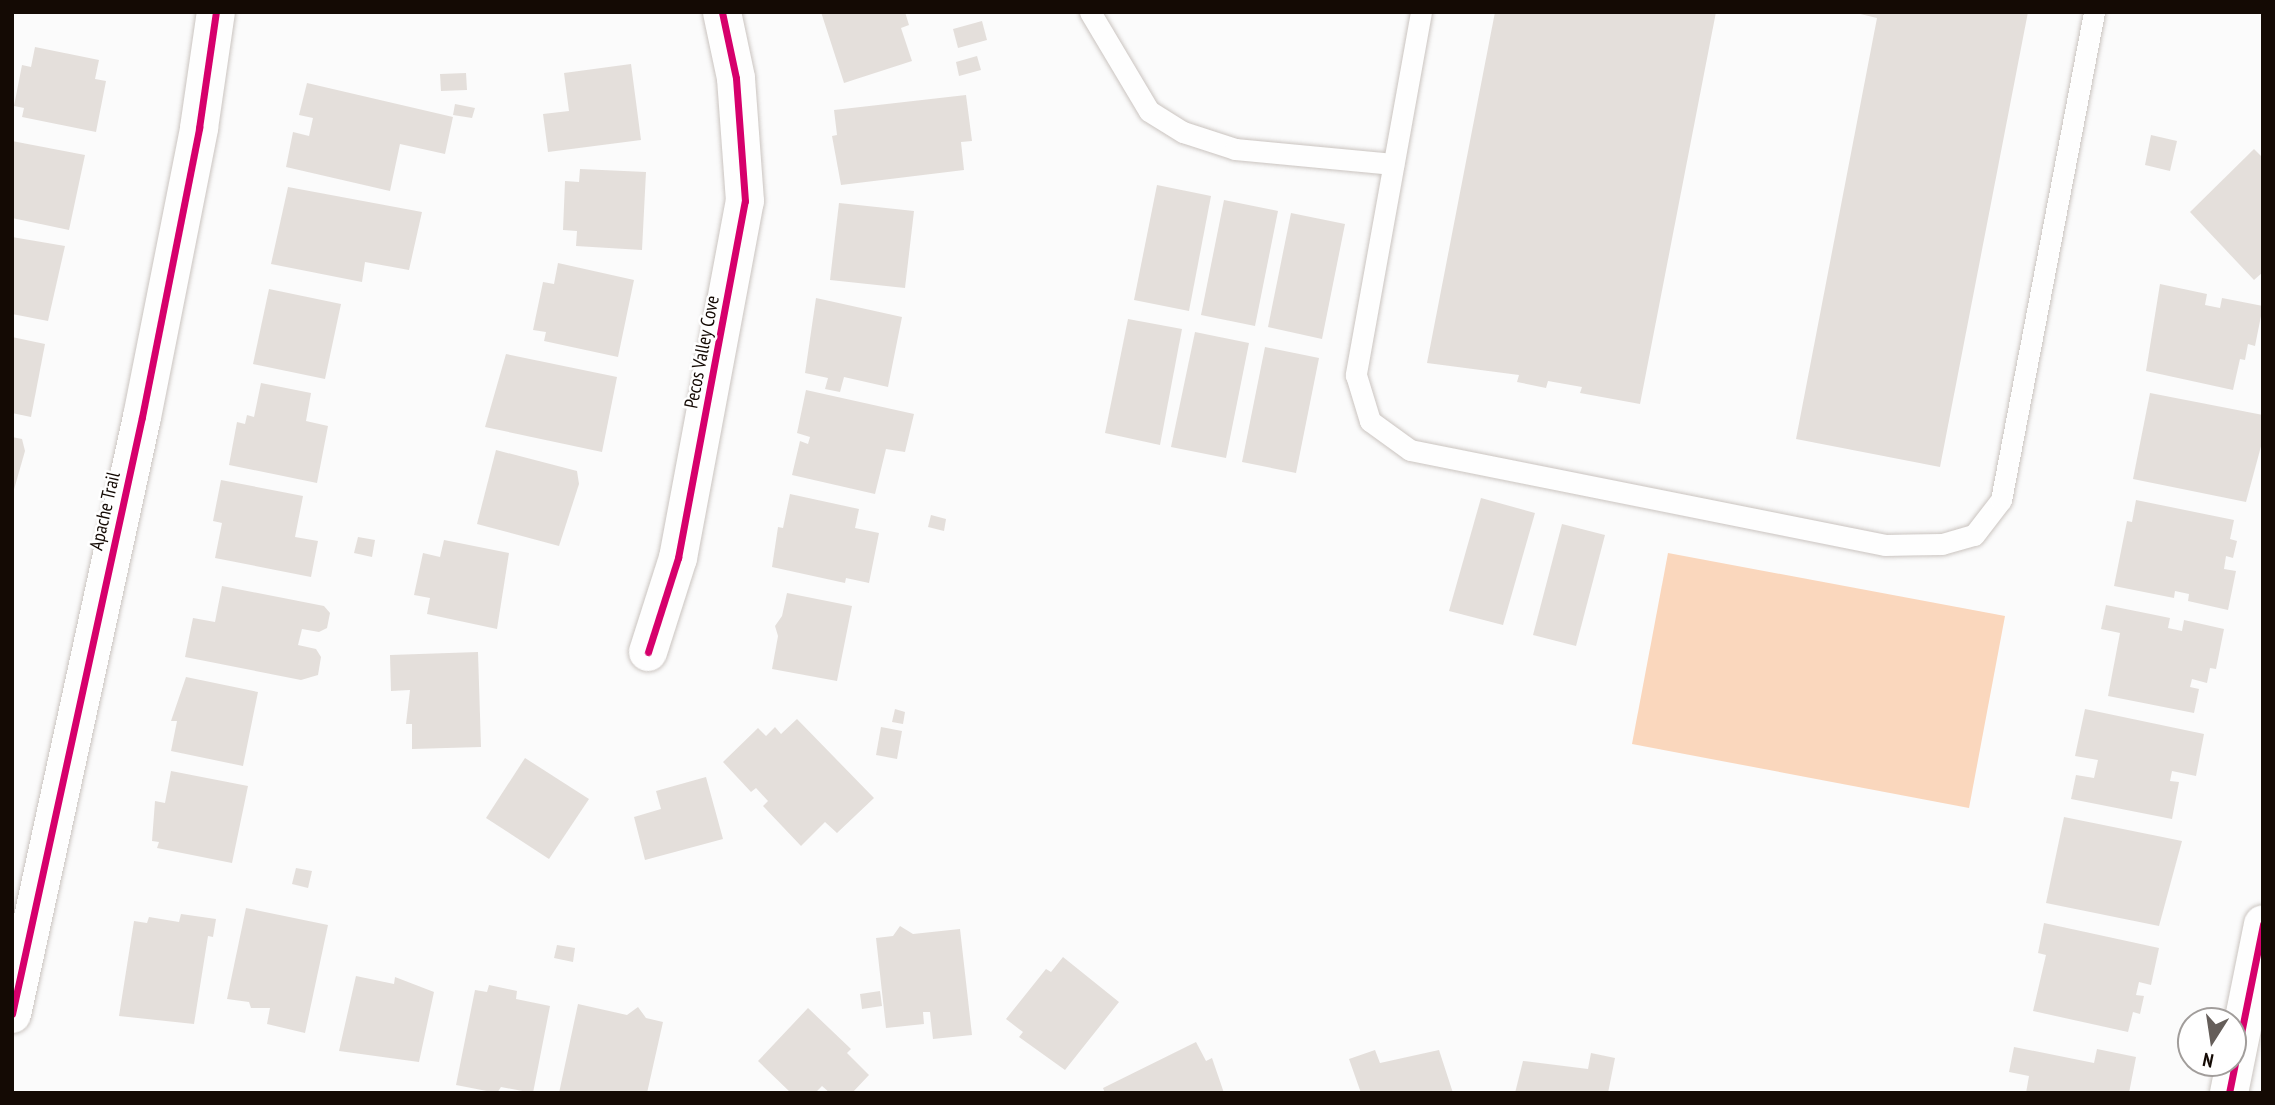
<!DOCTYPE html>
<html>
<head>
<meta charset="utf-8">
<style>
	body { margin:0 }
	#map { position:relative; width:2275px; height:1105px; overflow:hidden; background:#fbfbfb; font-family:"PT Sans Narrow",sans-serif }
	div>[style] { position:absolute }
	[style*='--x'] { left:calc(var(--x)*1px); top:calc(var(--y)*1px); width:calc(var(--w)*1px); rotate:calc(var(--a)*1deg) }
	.green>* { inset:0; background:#fad7bd }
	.building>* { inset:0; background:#e4dfdb }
	.roads { filter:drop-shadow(0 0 2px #cac4c0) drop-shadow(0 0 2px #cac4c0) }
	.lane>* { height:21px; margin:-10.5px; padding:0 10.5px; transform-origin:10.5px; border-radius:10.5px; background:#fefefe }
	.street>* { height:38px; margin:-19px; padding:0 19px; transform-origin:19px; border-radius:19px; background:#fefefe }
	.cycleway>* { height:7px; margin:-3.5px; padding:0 3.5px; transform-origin:3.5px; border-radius:3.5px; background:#d6006c }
	span { translate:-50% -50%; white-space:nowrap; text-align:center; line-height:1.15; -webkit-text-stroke:5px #fff; paint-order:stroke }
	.street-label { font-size:19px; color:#140a04 }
	.frame { position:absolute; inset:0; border:14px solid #140a04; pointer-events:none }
	.north { position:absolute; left:2177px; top:1007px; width:70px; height:70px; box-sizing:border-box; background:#fff; border:2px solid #a19d9b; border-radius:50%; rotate:192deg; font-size:19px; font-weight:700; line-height:28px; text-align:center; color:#140a04 }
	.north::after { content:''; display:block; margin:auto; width:24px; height:32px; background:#655e5a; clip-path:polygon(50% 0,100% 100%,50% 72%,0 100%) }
</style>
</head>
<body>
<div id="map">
	<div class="green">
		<div style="clip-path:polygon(1668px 553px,2005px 616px,1969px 808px,1632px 744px)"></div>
	</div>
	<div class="building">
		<div style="clip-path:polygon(821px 12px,905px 12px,909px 25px,901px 28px,912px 61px,844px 83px)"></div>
		<div style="clip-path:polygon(1495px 12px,1716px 12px,1640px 404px,1580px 393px,1582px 387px,1548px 381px,1546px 388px,1517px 382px,1519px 375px,1427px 363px)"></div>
		<div style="clip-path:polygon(2028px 12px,1940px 467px,1796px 439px,1877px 18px,1852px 12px)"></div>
		<div style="clip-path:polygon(982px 21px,987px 40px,958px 48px,953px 29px)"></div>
		<div style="clip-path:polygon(35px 47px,99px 60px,95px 79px,106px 81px,96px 132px,22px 117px,24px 108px,14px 106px,22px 65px,31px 67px)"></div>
		<div style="clip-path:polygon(977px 56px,981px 70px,959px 76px,956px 62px)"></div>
		<div style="clip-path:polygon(631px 64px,641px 140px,548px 152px,543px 114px,569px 111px,564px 73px)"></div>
		<div style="clip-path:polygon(466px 73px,467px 90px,441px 91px,440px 74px)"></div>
		<div style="clip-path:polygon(307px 83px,453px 117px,445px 154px,400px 144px,390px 191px,286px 167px,293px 132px,309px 136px,313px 118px,299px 115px)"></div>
		<div style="clip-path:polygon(966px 95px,972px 141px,961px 142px,964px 170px,841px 185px,832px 136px,837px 135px,834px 110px)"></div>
		<div style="clip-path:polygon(455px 104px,475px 108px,472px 118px,453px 115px)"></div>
		<div style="clip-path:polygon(2151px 135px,2177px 141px,2170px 171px,2145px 165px)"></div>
		<div style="clip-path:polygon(12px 141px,85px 155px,69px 230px,12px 218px)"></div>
		<div style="clip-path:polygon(2254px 149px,2263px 158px,2263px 272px,2254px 280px,2190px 212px)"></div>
		<div style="clip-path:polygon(580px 169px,646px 172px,642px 250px,576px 246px,577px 231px,563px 230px,565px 181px,579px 182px)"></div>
		<div style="clip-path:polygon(1157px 185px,1211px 196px,1189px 311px,1134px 300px)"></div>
		<div style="clip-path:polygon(288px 187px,422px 212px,409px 270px,365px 262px,362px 282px,271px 264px)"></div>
		<div style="clip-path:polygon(1224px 200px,1278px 211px,1255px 326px,1201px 315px)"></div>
		<div style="clip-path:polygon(839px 203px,914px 211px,905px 288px,830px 280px)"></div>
		<div style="clip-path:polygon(1291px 213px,1345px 224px,1322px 339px,1268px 327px)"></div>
		<div style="clip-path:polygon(12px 237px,65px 246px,48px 321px,12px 314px)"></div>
		<div style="clip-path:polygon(558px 263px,634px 280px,618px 357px,544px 341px,546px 332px,533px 330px,543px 282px,554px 284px)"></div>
		<div style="clip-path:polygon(2160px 284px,2207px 294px,2205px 305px,2220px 308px,2222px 298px,2263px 306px,2255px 346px,2248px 344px,2245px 360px,2240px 359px,2233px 390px,2146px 371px)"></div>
		<div style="clip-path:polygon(269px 289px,341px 304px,325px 379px,253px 364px)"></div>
		<div style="clip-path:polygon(816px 298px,902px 317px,888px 387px,844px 377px,840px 392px,825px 389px,828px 378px,805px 373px)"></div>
		<div style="clip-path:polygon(1128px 319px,1182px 329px,1160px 445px,1105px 433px)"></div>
		<div style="clip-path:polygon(1195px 332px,1249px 343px,1226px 458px,1171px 447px)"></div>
		<div style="clip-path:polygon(12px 337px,45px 344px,31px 417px,12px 413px)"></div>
		<div style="clip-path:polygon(1265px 347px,1319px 358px,1296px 473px,1242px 462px)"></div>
		<div style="clip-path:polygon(506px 354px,617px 377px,602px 452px,485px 427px)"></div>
		<div style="clip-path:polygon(261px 383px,311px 393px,306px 421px,328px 426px,317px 483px,229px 465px,237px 422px,245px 424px,247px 415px,254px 417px)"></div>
		<div style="clip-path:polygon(806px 390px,914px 414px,905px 452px,886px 449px,875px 494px,792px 475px,800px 441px,808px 444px,810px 437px,797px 433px)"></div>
		<div style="clip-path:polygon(2150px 393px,2263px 415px,2263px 439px,2246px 502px,2133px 479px)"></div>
		<div style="clip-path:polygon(12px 437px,22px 439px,25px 451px,13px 493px)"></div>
		<div style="clip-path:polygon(496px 450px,577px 471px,579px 484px,559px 546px,477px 524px)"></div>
		<div style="clip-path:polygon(221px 480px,303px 496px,295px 537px,318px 541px,311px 577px,215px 558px,222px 523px,213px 521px)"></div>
		<div style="clip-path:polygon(790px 494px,859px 509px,855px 528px,879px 533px,869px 583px,846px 578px,845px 583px,772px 567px,778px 527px,783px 528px)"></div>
		<div style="clip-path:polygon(1481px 498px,1535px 513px,1503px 625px,1449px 611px)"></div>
		<div style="clip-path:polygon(2136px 500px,2234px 520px,2230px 539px,2237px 541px,2233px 558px,2226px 556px,2224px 569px,2236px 571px,2228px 610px,2188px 601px,2189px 594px,2175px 591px,2174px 598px,2114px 586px,2127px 521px,2132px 522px)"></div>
		<div style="clip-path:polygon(931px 515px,946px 519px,944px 531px,928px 527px)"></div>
		<div style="clip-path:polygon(1562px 524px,1605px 535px,1576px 646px,1533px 635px)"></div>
		<div style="clip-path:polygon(358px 537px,375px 540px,372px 557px,354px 553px)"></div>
		<div style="clip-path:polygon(444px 540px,509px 553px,497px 629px,427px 614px,430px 598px,414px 595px,423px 553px,440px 557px)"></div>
		<div style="clip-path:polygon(222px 586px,324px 606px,330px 613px,327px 628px,319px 632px,302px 629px,298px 645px,316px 649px,321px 657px,318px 675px,301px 680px,185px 657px,193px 618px,215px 622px)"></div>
		<div style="clip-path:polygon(787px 593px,852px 606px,837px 681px,772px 669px,778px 636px,775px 626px,782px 616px)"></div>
		<div style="clip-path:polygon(2106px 605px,2170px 618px,2168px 628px,2182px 631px,2184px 620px,2224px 629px,2216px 669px,2210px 668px,2207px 683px,2192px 679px,2190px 687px,2199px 689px,2194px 713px,2108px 696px,2120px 633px,2101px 629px)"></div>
		<div style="clip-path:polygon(478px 652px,481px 747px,412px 749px,412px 724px,406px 724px,410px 690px,391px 691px,390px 655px)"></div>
		<div style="clip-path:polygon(186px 677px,258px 692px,243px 766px,171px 751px,177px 721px,171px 721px)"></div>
		<div style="clip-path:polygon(895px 709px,905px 712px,903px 724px,892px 722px)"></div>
		<div style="clip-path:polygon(2085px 709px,2204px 734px,2196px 776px,2172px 771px,2170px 781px,2179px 782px,2172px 819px,2071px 799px,2076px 775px,2094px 778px,2098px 760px,2075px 756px)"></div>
		<div style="clip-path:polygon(797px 719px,874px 798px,837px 833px,825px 822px,801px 846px,763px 806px,768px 801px,756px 788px,751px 792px,723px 762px,758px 728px,766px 736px,775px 727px,781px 734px)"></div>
		<div style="clip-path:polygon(881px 727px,902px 731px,897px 759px,876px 755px)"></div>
		<div style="clip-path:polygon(525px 758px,589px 799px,549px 859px,486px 818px)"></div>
		<div style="clip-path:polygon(171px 771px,248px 786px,232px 863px,157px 848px,159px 842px,152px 841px,155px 801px,165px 803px)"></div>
		<div style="clip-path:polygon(706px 777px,723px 839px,645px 860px,634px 817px,661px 809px,656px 791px)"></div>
		<div style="clip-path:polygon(2064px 817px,2182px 841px,2159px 926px,2046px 903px)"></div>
		<div style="clip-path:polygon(296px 868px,312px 871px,308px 888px,292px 884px)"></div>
		<div style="clip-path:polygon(246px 908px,328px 925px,305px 1033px,267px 1024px,270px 1008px,251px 1008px,249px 1002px,227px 999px)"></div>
		<div style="clip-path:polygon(181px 914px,216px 919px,213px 937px,208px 936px,194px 1024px,119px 1016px,134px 921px,147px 923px,149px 917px,179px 922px)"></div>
		<div style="clip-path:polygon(2044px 923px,2159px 948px,2151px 985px,2139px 982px,2136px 995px,2144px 996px,2140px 1014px,2133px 1012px,2128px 1032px,2033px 1011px,2046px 955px,2038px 953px)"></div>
		<div style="clip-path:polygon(900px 926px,913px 934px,960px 929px,972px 1035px,933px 1039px,930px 1012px,923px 1012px,924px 1024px,886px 1028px,876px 938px,893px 936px)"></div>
		<div style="clip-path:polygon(557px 945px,575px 948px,573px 962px,554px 958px)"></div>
		<div style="clip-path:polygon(1063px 957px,1119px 1002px,1065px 1070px,1019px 1037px,1023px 1032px,1006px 1019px,1046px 969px,1051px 972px)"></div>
		<div style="clip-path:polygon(356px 976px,394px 984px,395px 977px,434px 992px,419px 1062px,339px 1051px)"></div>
		<div style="clip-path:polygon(489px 985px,517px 991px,516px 999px,550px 1006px,533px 1093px,501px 1087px,497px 1093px,456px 1085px,475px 990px,487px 992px)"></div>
		<div style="clip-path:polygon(880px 991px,882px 1006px,862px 1009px,860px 994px)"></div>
		<div style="clip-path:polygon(578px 1004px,627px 1015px,638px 1007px,646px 1018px,663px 1022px,647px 1093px,559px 1093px)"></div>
		<div style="clip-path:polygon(808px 1008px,851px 1049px,847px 1053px,869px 1075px,852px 1093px,830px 1093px,822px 1086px,815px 1093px,791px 1093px,758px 1061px)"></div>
		<div style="clip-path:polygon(1196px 1042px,1206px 1061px,1212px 1058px,1224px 1093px,1105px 1093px,1103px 1088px)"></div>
		<div style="clip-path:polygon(2014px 1047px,2094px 1063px,2097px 1049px,2136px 1057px,2129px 1093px,2026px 1093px,2029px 1076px,2009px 1072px)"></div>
		<div style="clip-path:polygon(1375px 1050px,1380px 1063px,1439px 1050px,1453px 1093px,1361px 1093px,1349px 1059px)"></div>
		<div style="clip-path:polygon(1591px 1053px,1615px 1058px,1608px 1093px,1515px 1093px,1523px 1061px,1588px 1069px)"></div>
	</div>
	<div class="roads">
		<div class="lane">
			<div style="--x:1090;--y:12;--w:115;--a:59.2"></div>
			<div style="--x:1149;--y:111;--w:40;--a:32"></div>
			<div style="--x:1183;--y:132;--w:55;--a:18.1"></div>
			<div style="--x:1235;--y:149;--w:159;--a:5.4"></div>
			<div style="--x:1421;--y:12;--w:369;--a:100.2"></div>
			<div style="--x:1356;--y:375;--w:48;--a:73.1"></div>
			<div style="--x:1370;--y:421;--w:49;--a:35.9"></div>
			<div style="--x:1410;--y:450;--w:484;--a:11.3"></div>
			<div style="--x:1885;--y:545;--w:57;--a:-1"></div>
			<div style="--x:1942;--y:544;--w:33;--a:-16"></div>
			<div style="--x:1974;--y:535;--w:44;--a:-52.4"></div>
			<div style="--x:2001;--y:500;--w:497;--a:-79.2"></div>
		</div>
		<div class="street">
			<div style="--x:648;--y:652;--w:99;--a:-72.3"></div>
			<div style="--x:678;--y:558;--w:363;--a:-79.4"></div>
			<div style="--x:745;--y:201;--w:123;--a:-94.2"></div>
			<div style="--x:736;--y:78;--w:67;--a:-102"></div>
			<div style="--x:12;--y:1014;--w:611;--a:-77.72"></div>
			<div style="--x:142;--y:417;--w:295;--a:-78.8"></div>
			<div style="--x:199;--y:128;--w:117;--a:-81.7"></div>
			<div style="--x:2229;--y:1093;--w:172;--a:-78.6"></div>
		</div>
	</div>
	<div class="cycleway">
		<div style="--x:648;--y:652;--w:99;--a:-72.3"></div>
		<div style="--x:678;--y:558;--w:363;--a:-79.4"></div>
		<div style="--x:745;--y:201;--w:123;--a:-94.2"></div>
		<div style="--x:736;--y:78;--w:67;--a:-102"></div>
		<div style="--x:12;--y:1014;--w:611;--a:-77.72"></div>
		<div style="--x:142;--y:417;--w:295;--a:-78.8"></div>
		<div style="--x:199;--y:128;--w:117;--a:-81.7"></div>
		<div style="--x:2229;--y:1093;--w:172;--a:-78.6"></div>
	</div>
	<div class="street-label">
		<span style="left:702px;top:352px;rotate:-79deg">Pecos Valley Cove</span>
		<span style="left:105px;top:511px;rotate:-77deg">Apache Trail</span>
	</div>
	<div class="frame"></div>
	<div class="north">N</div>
</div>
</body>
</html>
